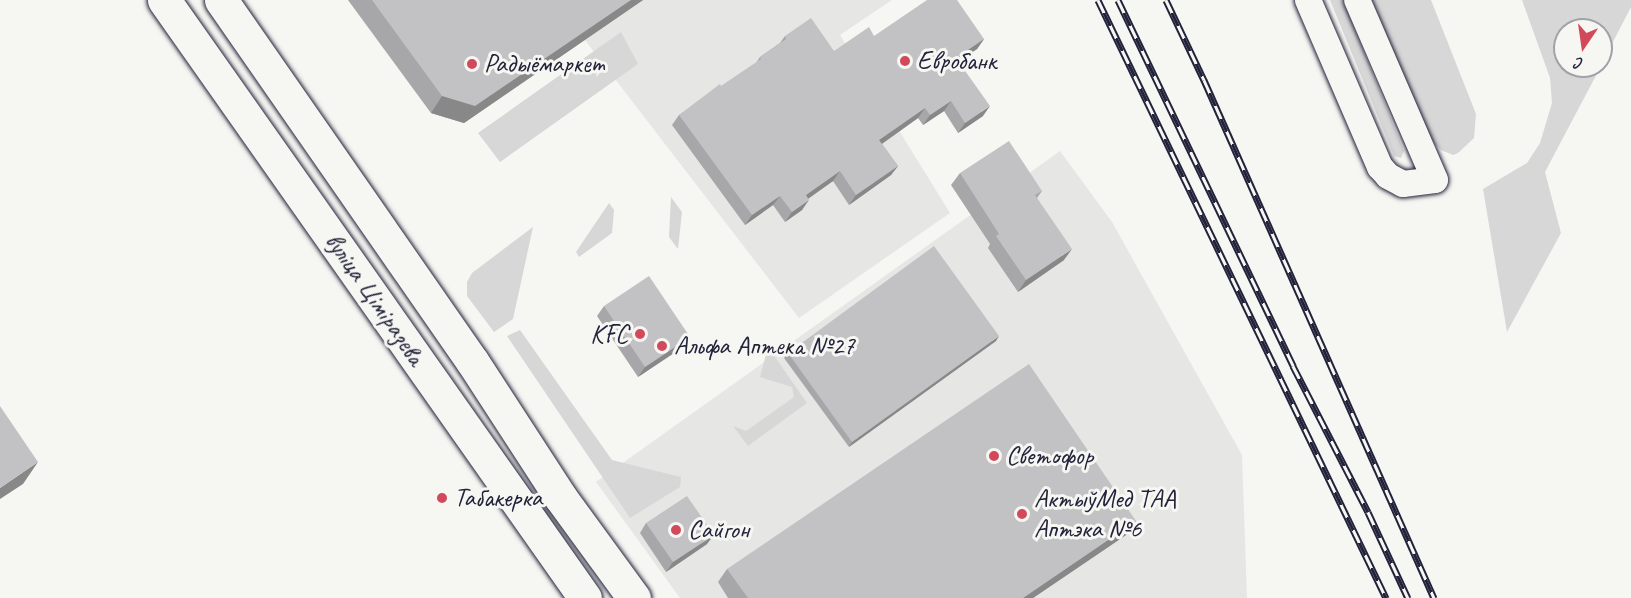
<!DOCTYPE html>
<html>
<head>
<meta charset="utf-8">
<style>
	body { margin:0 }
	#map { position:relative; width:1631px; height:598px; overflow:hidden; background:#f6f6f2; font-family:Caveat,sans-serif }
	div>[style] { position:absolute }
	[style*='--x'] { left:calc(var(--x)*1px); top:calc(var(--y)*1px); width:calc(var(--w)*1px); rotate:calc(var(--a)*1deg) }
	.built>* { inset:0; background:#e6e6e4 }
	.green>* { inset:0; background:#d7d7d7 }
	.roads { filter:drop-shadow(0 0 2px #22223b) drop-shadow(0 0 2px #22223b) }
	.minor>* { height:26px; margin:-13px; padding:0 13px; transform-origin:13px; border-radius:13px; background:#f6f6f2 }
	.primary>* { height:33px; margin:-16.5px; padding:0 16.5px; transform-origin:16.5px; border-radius:16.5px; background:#f6f6f2 }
	.rail>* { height:7px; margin-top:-3.5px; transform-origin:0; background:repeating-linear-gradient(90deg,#f6f6f2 0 14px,#22223b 0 28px); box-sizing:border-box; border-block:2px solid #22223b }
	.wall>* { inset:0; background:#a7a7a9 }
	.shaded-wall>* { inset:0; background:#888889 }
	.building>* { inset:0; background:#c2c2c4 }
	.dots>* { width:16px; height:16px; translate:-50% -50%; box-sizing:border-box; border:3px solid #f6f6f2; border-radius:50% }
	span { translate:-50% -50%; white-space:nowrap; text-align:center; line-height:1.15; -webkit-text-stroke:6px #f6f6f2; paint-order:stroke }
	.poi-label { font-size:26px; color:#22223b }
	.left { translate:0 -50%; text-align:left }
	.right { translate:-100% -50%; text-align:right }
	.street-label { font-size:26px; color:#22223b }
	.north { position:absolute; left:1553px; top:18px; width:60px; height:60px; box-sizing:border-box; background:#f6f6f2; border:2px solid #a1a1a9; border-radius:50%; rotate:193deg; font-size:16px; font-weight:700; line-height:24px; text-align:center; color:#22223b }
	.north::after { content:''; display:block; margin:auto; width:21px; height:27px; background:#d1495b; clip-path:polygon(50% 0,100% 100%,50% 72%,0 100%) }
</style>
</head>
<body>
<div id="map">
	<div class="built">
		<div style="clip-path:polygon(348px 0,892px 0,840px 35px,950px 213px,799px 318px,578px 31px,464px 123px,431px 113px)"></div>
		<div style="clip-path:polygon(1060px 151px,1112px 222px,1242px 455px,1247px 598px,680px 598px,596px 482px)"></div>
	</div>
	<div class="green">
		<div style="clip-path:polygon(1330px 0,1343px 0,1404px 151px,1401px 158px,1394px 156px)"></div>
		<div style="clip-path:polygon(1372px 0,1431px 0,1476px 114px,1474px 138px,1458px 153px,1453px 155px,1441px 150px,1430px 139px)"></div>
		<div style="clip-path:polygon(1522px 0,1631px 0,1631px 7px,1601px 65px,1601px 30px,1565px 30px,1565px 66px,1601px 66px,1545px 172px,1561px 233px,1507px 332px,1483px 189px,1527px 163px,1540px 143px,1552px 103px,1550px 78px)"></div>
		<div style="clip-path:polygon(621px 32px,638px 64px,500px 162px,478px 133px)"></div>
		<div style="clip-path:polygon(671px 197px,682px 212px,678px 249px,669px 237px)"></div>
		<div style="clip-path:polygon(609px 203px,614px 210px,612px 233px,579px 257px,576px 252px)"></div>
		<div style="clip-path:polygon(533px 227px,513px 319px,494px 332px,467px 296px,467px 282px,472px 273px)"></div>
		<div style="clip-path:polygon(520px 330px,612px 460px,681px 477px,680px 487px,630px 518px,507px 336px)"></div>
		<div style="clip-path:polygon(768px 347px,807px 403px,748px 446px,733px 426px,746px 431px,794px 397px,792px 387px,760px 377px)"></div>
	</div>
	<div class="roads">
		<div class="minor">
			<div style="--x:1308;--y:0;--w:182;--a:66.7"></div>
			<div style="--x:1380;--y:167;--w:12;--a:48"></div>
			<div style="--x:1388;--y:176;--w:17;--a:28"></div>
			<div style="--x:1403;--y:184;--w:32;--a:-7"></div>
			<div style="--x:1435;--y:180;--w:196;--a:-113.4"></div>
		</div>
		<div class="primary">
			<div style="--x:164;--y:0;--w:731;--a:54.85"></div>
			<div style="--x:221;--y:0;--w:440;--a:55.2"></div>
			<div style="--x:472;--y:361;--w:163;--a:57"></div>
			<div style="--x:561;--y:498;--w:124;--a:53.9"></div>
		</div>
	</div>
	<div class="rail">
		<div style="--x:1098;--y:0;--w:664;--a:64.28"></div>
		<div style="--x:1118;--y:0;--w:406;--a:64.4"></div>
		<div style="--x:1293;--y:366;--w:164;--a:62.8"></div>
		<div style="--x:1368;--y:512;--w:95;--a:65.1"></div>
		<div style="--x:1166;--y:0;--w:89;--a:64.6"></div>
		<div style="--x:1204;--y:80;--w:567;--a:66.06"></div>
	</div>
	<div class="wall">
		<div style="clip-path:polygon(348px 0,643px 0,464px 123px,431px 113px)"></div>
		<div style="clip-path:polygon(785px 36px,834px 51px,874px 36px,984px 39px,977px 49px,958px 61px,983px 116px,958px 133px,944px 111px,923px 125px,918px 118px,882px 144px,898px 166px,891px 175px,849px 205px,833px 181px,808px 199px,802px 210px,785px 222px,773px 205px,745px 225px,672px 125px,679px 115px,756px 63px,760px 57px,780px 43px)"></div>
		<div style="clip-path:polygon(960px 173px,1042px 191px,1037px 198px,1064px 260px,1018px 292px,988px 248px,990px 244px,951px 185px)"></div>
		<div style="clip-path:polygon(604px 306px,683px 347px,638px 377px,597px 316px)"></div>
		<div style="clip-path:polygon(996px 341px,849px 447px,784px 358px,788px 353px)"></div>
		<div style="clip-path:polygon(1136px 521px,1126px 535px,1033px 598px,728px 598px,718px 582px,727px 569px)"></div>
		<div style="clip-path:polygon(646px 523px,707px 544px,666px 572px,640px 533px)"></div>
	</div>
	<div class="shaded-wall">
		<div style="clip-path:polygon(631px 0,643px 0,464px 123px,431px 113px,442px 96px)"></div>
		<div style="clip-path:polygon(984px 39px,977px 49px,949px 68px,956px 58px)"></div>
		<div style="clip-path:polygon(951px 101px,944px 111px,923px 125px,930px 115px)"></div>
		<div style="clip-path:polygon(990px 106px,983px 116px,958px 133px,965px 123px)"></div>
		<div style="clip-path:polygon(925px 108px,918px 118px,873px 150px,879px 140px)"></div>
		<div style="clip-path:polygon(898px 166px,891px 175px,849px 205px,856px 195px)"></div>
		<div style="clip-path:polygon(840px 171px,833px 181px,799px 205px,806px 195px)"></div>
		<div style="clip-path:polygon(780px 196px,773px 205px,745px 225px,752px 215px)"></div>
		<div style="clip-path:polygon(809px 200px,802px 210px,785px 222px,792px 212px)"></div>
		<div style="clip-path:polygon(1072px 249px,1064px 260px,1018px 292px,1026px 280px)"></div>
		<div style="clip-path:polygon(999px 336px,996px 341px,849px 447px,852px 442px)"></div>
		<div style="clip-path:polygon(690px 337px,683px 347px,638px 377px,645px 367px)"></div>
		<div style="clip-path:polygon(38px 462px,23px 484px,0 499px,0 488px)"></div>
		<div style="clip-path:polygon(1136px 521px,1126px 535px,1033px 598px,1023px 598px)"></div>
		<div style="clip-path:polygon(714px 535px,707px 544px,666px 572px,673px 562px)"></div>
	</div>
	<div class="building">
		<div style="clip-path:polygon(372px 0,631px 0,475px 106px,442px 96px)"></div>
		<div style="clip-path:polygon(927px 0,957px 0,984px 39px,956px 58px,990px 106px,965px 123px,951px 101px,930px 115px,925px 108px,879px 140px,898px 166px,856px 195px,840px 171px,806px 195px,809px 200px,792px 212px,780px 196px,752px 215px,679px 115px,720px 84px,721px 86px,761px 59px,760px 57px,786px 39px,785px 36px,811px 18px,834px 51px,869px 27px,874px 36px)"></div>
		<div style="clip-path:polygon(1009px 141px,1042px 191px,1035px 195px,1072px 249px,1026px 280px,996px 236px,999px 234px,960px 173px)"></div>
		<div style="clip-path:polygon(934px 246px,999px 336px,852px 442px,788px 353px)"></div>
		<div style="clip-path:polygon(649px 276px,690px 337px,645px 367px,604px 306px)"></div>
		<div style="clip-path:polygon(1029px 364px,1136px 521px,1023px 598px,748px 598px,727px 569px)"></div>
		<div style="clip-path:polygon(0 406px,38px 462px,0 488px)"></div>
		<div style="clip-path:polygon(687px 496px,714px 535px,673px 562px,646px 523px)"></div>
	</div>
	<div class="dots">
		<div style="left:905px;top:61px;background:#d1495b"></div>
		<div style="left:472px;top:64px;background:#d1495b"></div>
		<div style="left:640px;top:334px;background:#d1495b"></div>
		<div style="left:662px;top:346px;background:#d1495b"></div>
		<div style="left:994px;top:456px;background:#d1495b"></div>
		<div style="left:442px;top:498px;background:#d1495b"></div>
		<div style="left:1022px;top:514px;background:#d1495b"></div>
		<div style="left:676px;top:530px;background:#d1495b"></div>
	</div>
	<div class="poi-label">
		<span class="left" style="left:917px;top:61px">Евробанк</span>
		<span class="left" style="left:484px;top:64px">Радыёмаркет</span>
		<span class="right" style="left:628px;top:334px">KFC</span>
		<span class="left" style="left:674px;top:346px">Альфа Аптека №27</span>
		<span class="left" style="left:1006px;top:456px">Светофор</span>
		<span class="left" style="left:454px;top:498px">Табакерка</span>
		<span class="left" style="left:1034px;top:514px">АктыўМед ТАА<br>Аптэка №6</span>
		<span class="left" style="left:688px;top:530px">Сайгон</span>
	</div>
	<div class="street-label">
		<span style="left:375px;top:299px;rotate:55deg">вуліца Ціміразева</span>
	</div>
	<div class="north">С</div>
</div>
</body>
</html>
